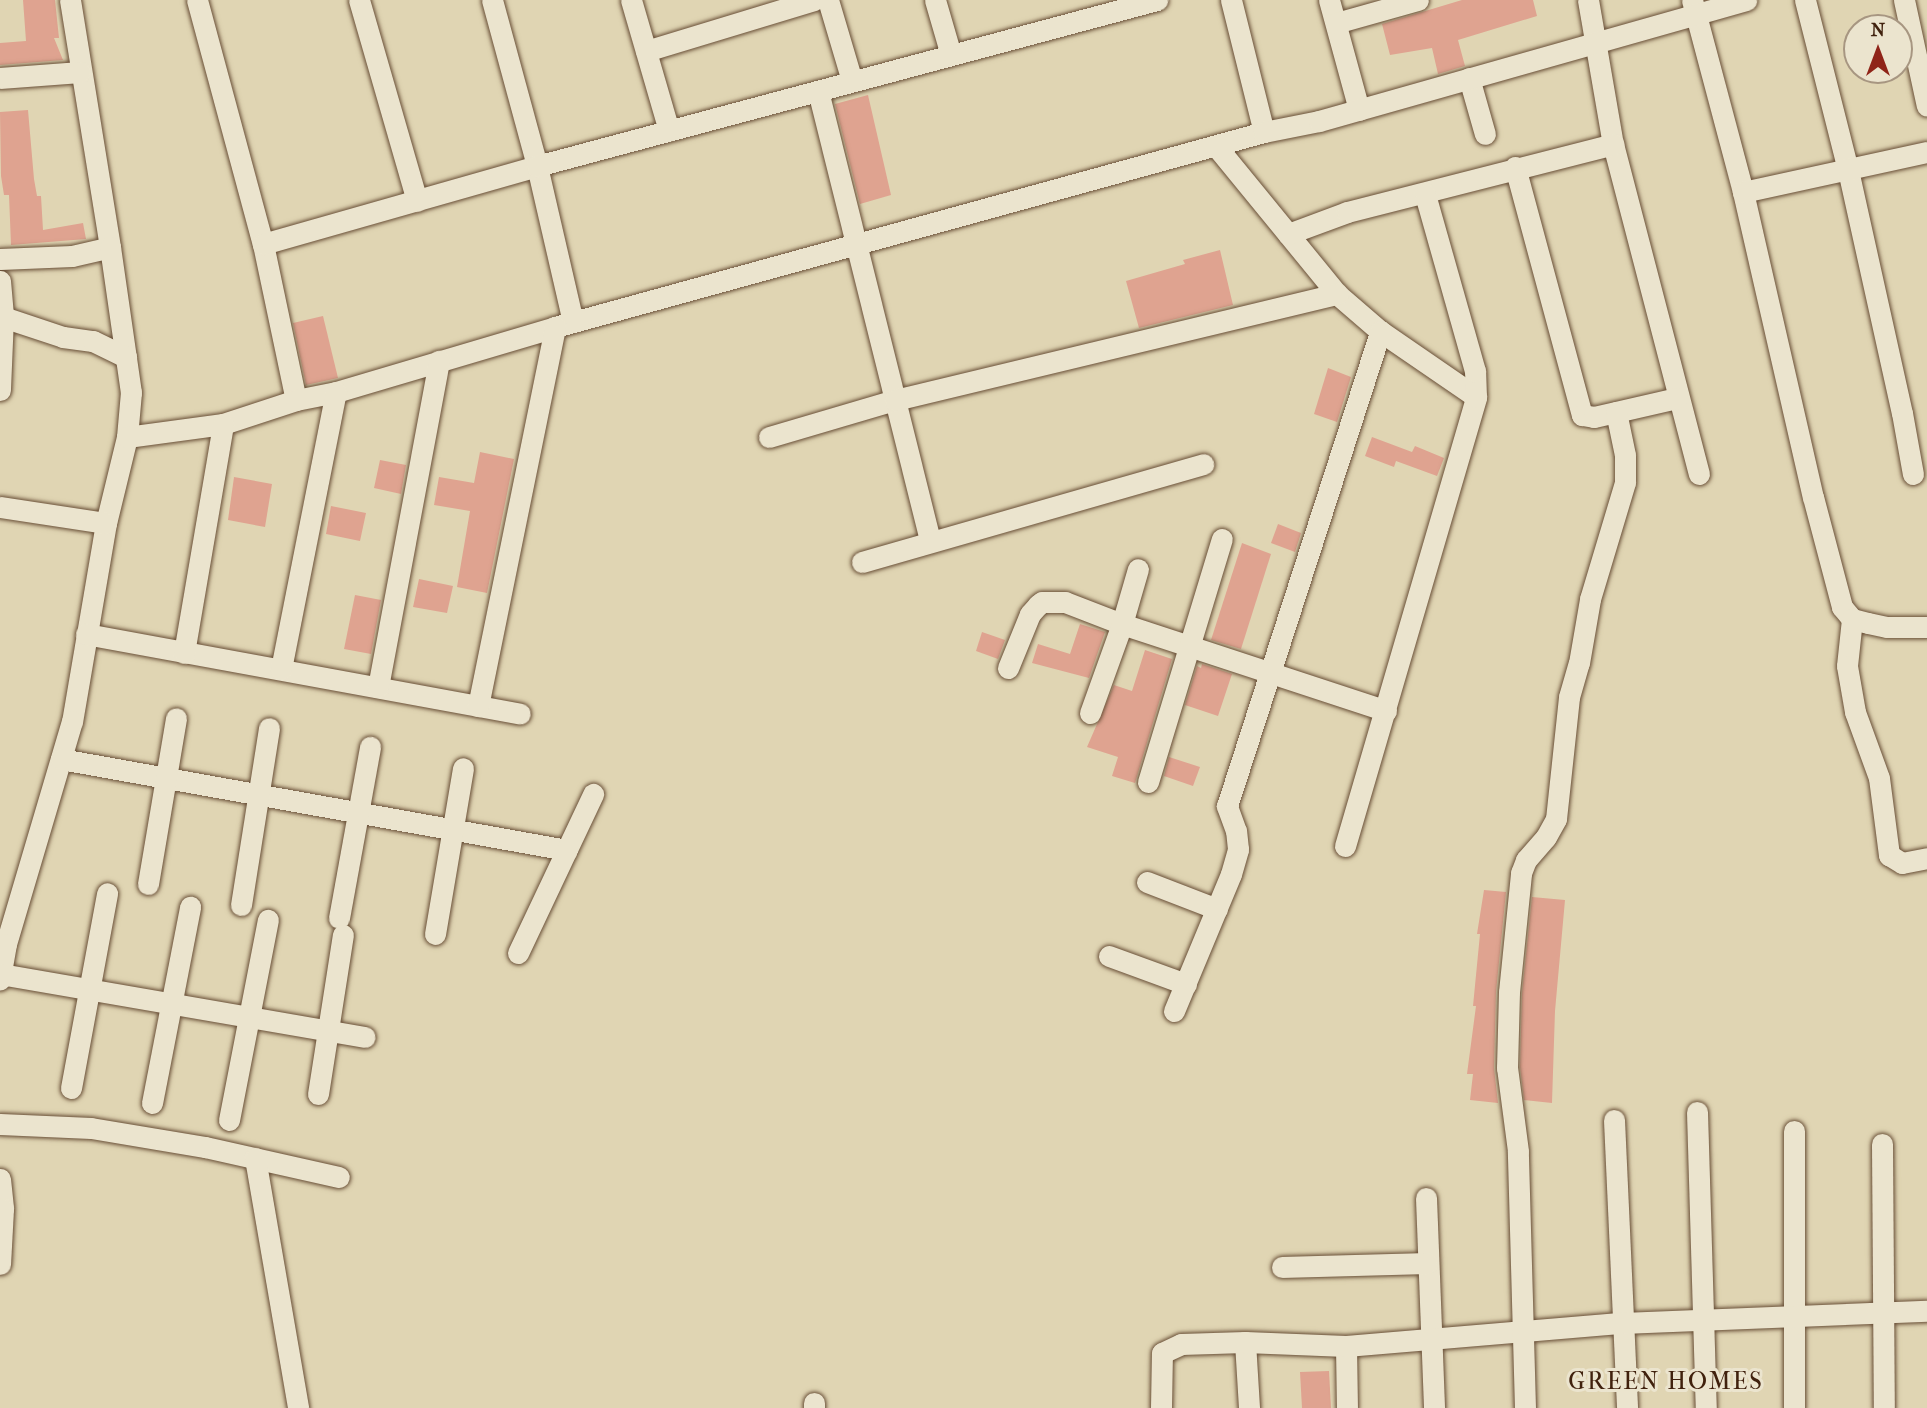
<!DOCTYPE html>
<html>
<head>
<meta charset="utf-8">
<style>
	body { margin:0 }
	#map { position:relative; width:1927px; height:1408px; overflow:hidden; background:#e0d5b3; font-family:"IM FELL French Canon",serif }
	div>[style] { position:absolute }
	[style*='--x'] { left:calc(var(--x)*1px); top:calc(var(--y)*1px); width:calc(var(--w)*1px); rotate:calc(var(--a)*1deg) }
	.building>* { inset:0; background:#dfa390 }
	.roads { filter:drop-shadow(0 0 2px #684e36) drop-shadow(0 0 2px #684e36) }
	.street>* { height:21px; margin:-10.5px; padding:0 10.5px; transform-origin:10.5px; border-radius:10.5px; background:#ebe4ce }
	span { translate:-50% -50%; white-space:nowrap; text-align:center; line-height:1.15; -webkit-text-stroke:6px #ebe4ce; paint-order:stroke }
	.neighbourhood-label { font-size:24px; color:#40210d; letter-spacing:2px }
	.north { position:absolute; left:1843px; top:14px; width:70px; height:70px; box-sizing:border-box; background:#ebe4ce; border:2px solid #a79681; border-radius:50%; rotate:0deg; font-size:19px; font-weight:700; line-height:28px; text-align:center; color:#40210d }
	.north::after { content:''; display:block; margin:auto; width:24px; height:32px; background:#8f2418; clip-path:polygon(50% 0,100% 100%,50% 72%,0 100%) }
</style>
</head>
<body>
<div id="map">
	<div class="building">
		<div style="clip-path:polygon(23px 0,55px 0,59px 38px,54px 38px,63px 60px,0 65px,0 43px,26px 41px)"></div>
		<div style="clip-path:polygon(1462px 0,1533px 0,1537px 16px,1458px 40px,1465px 66px,1438px 74px,1432px 48px,1390px 55px,1382px 24px)"></div>
		<div style="clip-path:polygon(868px 95px,891px 195px,860px 204px,835px 104px)"></div>
		<div style="clip-path:polygon(28px 110px,34px 179px,37px 196px,41px 196px,43px 230px,83px 223px,86px 239px,11px 245px,9px 195px,4px 195px,1px 176px,0 112px)"></div>
		<div style="clip-path:polygon(1220px 250px,1233px 305px,1139px 328px,1126px 281px,1185px 264px,1183px 260px)"></div>
		<div style="clip-path:polygon(323px 316px,338px 378px,306px 385px,293px 323px)"></div>
		<div style="clip-path:polygon(1328px 368px,1351px 377px,1337px 422px,1314px 414px)"></div>
		<div style="clip-path:polygon(1372px 437px,1412px 452px,1415px 446px,1444px 458px,1437px 476px,1396px 461px,1394px 467px,1365px 456px)"></div>
		<div style="clip-path:polygon(480px 452px,514px 459px,487px 593px,457px 587px,470px 511px,434px 505px,439px 477px,474px 483px)"></div>
		<div style="clip-path:polygon(380px 460px,406px 465px,401px 494px,374px 488px)"></div>
		<div style="clip-path:polygon(234px 477px,272px 484px,265px 527px,228px 520px)"></div>
		<div style="clip-path:polygon(331px 506px,366px 513px,360px 541px,326px 534px)"></div>
		<div style="clip-path:polygon(1278px 524px,1301px 533px,1295px 552px,1271px 543px)"></div>
		<div style="clip-path:polygon(1242px 543px,1271px 554px,1241px 649px,1211px 640px)"></div>
		<div style="clip-path:polygon(419px 579px,453px 586px,447px 613px,413px 607px)"></div>
		<div style="clip-path:polygon(355px 595px,381px 600px,371px 654px,344px 649px)"></div>
		<div style="clip-path:polygon(1080px 624px,1105px 632px,1089px 678px,1032px 663px,1038px 644px,1070px 654px)"></div>
		<div style="clip-path:polygon(982px 632px,1005px 640px,998px 659px,976px 651px)"></div>
		<div style="clip-path:polygon(1145px 650px,1172px 659px,1135px 783px,1112px 776px,1118px 757px,1087px 747px,1114px 685px,1132px 691px)"></div>
		<div style="clip-path:polygon(1202px 664px,1232px 674px,1218px 716px,1185px 705px,1197px 666px,1201px 668px)"></div>
		<div style="clip-path:polygon(1169px 757px,1200px 767px,1193px 786px,1164px 776px)"></div>
		<div style="clip-path:polygon(1484px 890px,1506px 892px,1496px 992px,1494px 1068px,1498px 1103px,1470px 1100px,1473px 1074px,1467px 1074px,1476px 1006px,1473px 1006px,1480px 934px,1477px 934px)"></div>
		<div style="clip-path:polygon(1532px 897px,1565px 900px,1555px 1011px,1552px 1103px,1524px 1100px,1520px 1067px,1522px 993px)"></div>
		<div style="clip-path:polygon(1329px 1371px,1331px 1408px,1302px 1408px,1300px 1372px)"></div>
	</div>
	<div class="roads">
		<div class="street">
			<div style="--x:70;--y:0;--w:250;--a:80.8"></div>
			<div style="--x:197;--y:0;--w:253;--a:74.9"></div>
			<div style="--x:263;--y:244;--w:159;--a:78.1"></div>
			<div style="--x:359;--y:0;--w:209;--a:73.9"></div>
			<div style="--x:492;--y:0;--w:172;--a:74.8"></div>
			<div style="--x:537;--y:166;--w:160;--a:77"></div>
			<div style="--x:631;--y:0;--w:136;--a:73.8"></div>
			<div style="--x:828;--y:0;--w:84;--a:73.5"></div>
			<div style="--x:935;--y:0;--w:57;--a:73.8"></div>
			<div style="--x:1231;--y:0;--w:136;--a:76"></div>
			<div style="--x:1329;--y:0;--w:114;--a:74.7"></div>
			<div style="--x:1588;--y:0;--w:146;--a:80.2"></div>
			<div style="--x:1613;--y:144;--w:341;--a:75.4"></div>
			<div style="--x:1692;--y:0;--w:199;--a:75.1"></div>
			<div style="--x:1743;--y:192;--w:313;--a:77.1"></div>
			<div style="--x:1813;--y:497;--w:114;--a:75.2"></div>
			<div style="--x:1842;--y:607;--w:16;--a:50"></div>
			<div style="--x:1852;--y:619;--w:16;--a:14"></div>
			<div style="--x:1868;--y:623;--w:19;--a:12"></div>
			<div style="--x:1887;--y:627;--w:40;--a:0"></div>
			<div style="--x:1805;--y:0;--w:175;--a:75.8"></div>
			<div style="--x:1848;--y:170;--w:249;--a:77.5"></div>
			<div style="--x:1902;--y:413;--w:62;--a:79.8"></div>
			<div style="--x:1904;--y:0;--w:108;--a:77.8"></div>
			<div style="--x:1336;--y:23;--w:85;--a:-15.7"></div>
			<div style="--x:646;--y:51;--w:176;--a:-16.9"></div>
			<div style="--x:0;--y:78;--w:80;--a:-4.3"></div>
			<div style="--x:1469;--y:78;--w:58;--a:74.1"></div>
			<div style="--x:818;--y:91;--w:463;--a:76"></div>
			<div style="--x:1216;--y:146;--w:191;--a:50.7"></div>
			<div style="--x:1337;--y:294;--w:57;--a:40.7"></div>
			<div style="--x:1380;--y:331;--w:116;--a:34.5"></div>
			<div style="--x:1515;--y:167;--w:257;--a:74.9"></div>
			<div style="--x:1582;--y:415;--w:12;--a:9"></div>
			<div style="--x:1594;--y:417;--w:85;--a:-12.9"></div>
			<div style="--x:1743;--y:192;--w:188;--a:-12.3"></div>
			<div style="--x:1288;--y:234;--w:63;--a:-20.4"></div>
			<div style="--x:1347;--y:212;--w:275;--a:-14.3"></div>
			<div style="--x:263;--y:244;--w:285;--a:-15.9"></div>
			<div style="--x:537;--y:166;--w:642;--a:-14.99"></div>
			<div style="--x:0;--y:259;--w:72;--a:-2.4"></div>
			<div style="--x:72;--y:256;--w:39;--a:-13"></div>
			<div style="--x:110;--y:247;--w:147;--a:81.8"></div>
			<div style="--x:131;--y:392;--w:45;--a:95.1"></div>
			<div style="--x:127;--y:437;--w:89;--a:103.7"></div>
			<div style="--x:106;--y:523;--w:201;--a:99.7"></div>
			<div style="--x:72;--y:721;--w:233;--a:106.5"></div>
			<div style="--x:6;--y:944;--w:36;--a:100"></div>
			<div style="--x:0;--y:281;--w:36;--a:85"></div>
			<div style="--x:3;--y:317;--w:73;--a:92.4"></div>
			<div style="--x:3;--y:317;--w:63;--a:18.4"></div>
			<div style="--x:63;--y:337;--w:30;--a:8"></div>
			<div style="--x:93;--y:341;--w:37;--a:26"></div>
			<div style="--x:127;--y:437;--w:97;--a:-7.7"></div>
			<div style="--x:223;--y:424;--w:77;--a:-18.2"></div>
			<div style="--x:296;--y:400;--w:41;--a:-11.3"></div>
			<div style="--x:336;--y:392;--w:228;--a:-16.5"></div>
			<div style="--x:555;--y:327;--w:735;--a:-15.38"></div>
			<div style="--x:1264;--y:132;--w:56;--a:-11.3"></div>
			<div style="--x:1319;--y:121;--w:444;--a:-15.8"></div>
			<div style="--x:769;--y:437;--w:131;--a:-16.4"></div>
			<div style="--x:895;--y:400;--w:455;--a:-13.5"></div>
			<div style="--x:0;--y:507;--w:107;--a:8.6"></div>
			<div style="--x:862;--y:562;--w:355;--a:-16"></div>
			<div style="--x:1852;--y:619;--w:47;--a:96.1"></div>
			<div style="--x:1847;--y:666;--w:47;--a:80.1"></div>
			<div style="--x:1855;--y:712;--w:70;--a:70"></div>
			<div style="--x:1879;--y:778;--w:78;--a:82.6"></div>
			<div style="--x:1889;--y:855;--w:15;--a:32"></div>
			<div style="--x:1902;--y:863;--w:25;--a:-11"></div>
			<div style="--x:86;--y:634;--w:441;--a:10.4"></div>
			<div style="--x:184;--y:653;--w:232;--a:-80.3"></div>
			<div style="--x:1008;--y:668;--w:58;--a:-67.8"></div>
			<div style="--x:1030;--y:614;--w:12;--a:-48"></div>
			<div style="--x:1038;--y:605;--w:5;--a:-37"></div>
			<div style="--x:1042;--y:602;--w:23;--a:0"></div>
			<div style="--x:1065;--y:602;--w:61;--a:21.1"></div>
			<div style="--x:1122;--y:624;--w:278;--a:18.2"></div>
			<div style="--x:281;--y:669;--w:282;--a:-78.8"></div>
			<div style="--x:378;--y:687;--w:332;--a:-79.4"></div>
			<div style="--x:478;--y:706;--w:387;--a:-78.5"></div>
			<div style="--x:1090;--y:713;--w:95;--a:-70.2"></div>
			<div style="--x:1122;--y:624;--w:57;--a:-73.8"></div>
			<div style="--x:61;--y:759;--w:514;--a:10.2"></div>
			<div style="--x:1148;--y:782;--w:254;--a:-73.1"></div>
			<div style="--x:1345;--y:846;--w:468;--a:-73.7"></div>
			<div style="--x:1476;--y:397;--w:26;--a:-92"></div>
			<div style="--x:1475;--y:371;--w:184;--a:-105.8"></div>
			<div style="--x:1147;--y:882;--w:75;--a:21.1"></div>
			<div style="--x:148;--y:884;--w:168;--a:-80.4"></div>
			<div style="--x:241;--y:905;--w:179;--a:-81"></div>
			<div style="--x:339;--y:918;--w:174;--a:-79.7"></div>
			<div style="--x:435;--y:934;--w:168;--a:-80.4"></div>
			<div style="--x:518;--y:953;--w:176;--a:-64.7"></div>
			<div style="--x:1109;--y:956;--w:82;--a:20"></div>
			<div style="--x:0;--y:974;--w:370;--a:9.8"></div>
			<div style="--x:1174;--y:1011;--w:148;--a:-67.4"></div>
			<div style="--x:1231;--y:874;--w:26;--a:-74"></div>
			<div style="--x:1238;--y:849;--w:18;--a:-96"></div>
			<div style="--x:1236;--y:831;--w:27;--a:-110"></div>
			<div style="--x:1227;--y:806;--w:499;--a:-72.1"></div>
			<div style="--x:71;--y:1088;--w:198;--a:-79.5"></div>
			<div style="--x:318;--y:1094;--w:161;--a:-81.1"></div>
			<div style="--x:152;--y:1103;--w:200;--a:-79"></div>
			<div style="--x:1697;--y:1112;--w:296;--a:88.3"></div>
			<div style="--x:229;--y:1120;--w:204;--a:-79"></div>
			<div style="--x:1614;--y:1120;--w:288;--a:87.4"></div>
			<div style="--x:0;--y:1124;--w:91;--a:2.5"></div>
			<div style="--x:91;--y:1128;--w:116;--a:9.5"></div>
			<div style="--x:205;--y:1147;--w:137;--a:12.6"></div>
			<div style="--x:1794;--y:1131;--w:277;--a:90"></div>
			<div style="--x:1882;--y:1144;--w:264;--a:89.6"></div>
			<div style="--x:255;--y:1158;--w:254;--a:80.2"></div>
			<div style="--x:0;--y:1179;--w:30;--a:84"></div>
			<div style="--x:3;--y:1209;--w:55;--a:93.1"></div>
			<div style="--x:1426;--y:1198;--w:210;--a:87.8"></div>
			<div style="--x:1282;--y:1267;--w:145;--a:-1.6"></div>
			<div style="--x:1245;--y:1342;--w:66;--a:86.5"></div>
			<div style="--x:1346;--y:1346;--w:62;--a:89.1"></div>
			<div style="--x:814;--y:1403;--w:5;--a:90"></div>
			<div style="--x:1161;--y:1408;--w:55;--a:-89"></div>
			<div style="--x:1162;--y:1353;--w:21;--a:-25"></div>
			<div style="--x:1181;--y:1344;--w:64;--a:-1.8"></div>
			<div style="--x:1245;--y:1342;--w:101;--a:2.3"></div>
			<div style="--x:1346;--y:1346;--w:277;--a:-4.8"></div>
			<div style="--x:1622;--y:1323;--w:305;--a:-2.3"></div>
			<div style="--x:1525;--y:1408;--w:257;--a:-91.6"></div>
			<div style="--x:1518;--y:1151;--w:84;--a:-97.5"></div>
			<div style="--x:1507;--y:1068;--w:76;--a:-88.5"></div>
			<div style="--x:1509;--y:992;--w:120;--a:-84.2"></div>
			<div style="--x:1521;--y:873;--w:14;--a:-69"></div>
			<div style="--x:1526;--y:860;--w:30;--a:-49"></div>
			<div style="--x:1546;--y:837;--w:21;--a:-61"></div>
			<div style="--x:1556;--y:819;--w:123;--a:-83.9"></div>
			<div style="--x:1569;--y:697;--w:35;--a:-74"></div>
			<div style="--x:1579;--y:663;--w:65;--a:-80.2"></div>
			<div style="--x:1590;--y:599;--w:122;--a:-73.3"></div>
			<div style="--x:1625;--y:482;--w:27;--a:-90"></div>
			<div style="--x:1625;--y:455;--w:44;--a:-101.8"></div>
		</div>
	</div>
	<div class="neighbourhood-label">
		<span style="left:1666px;top:1382px">GREEN HOMES</span>
	</div>
	<div class="north">N</div>
</div>
</body>
</html>
